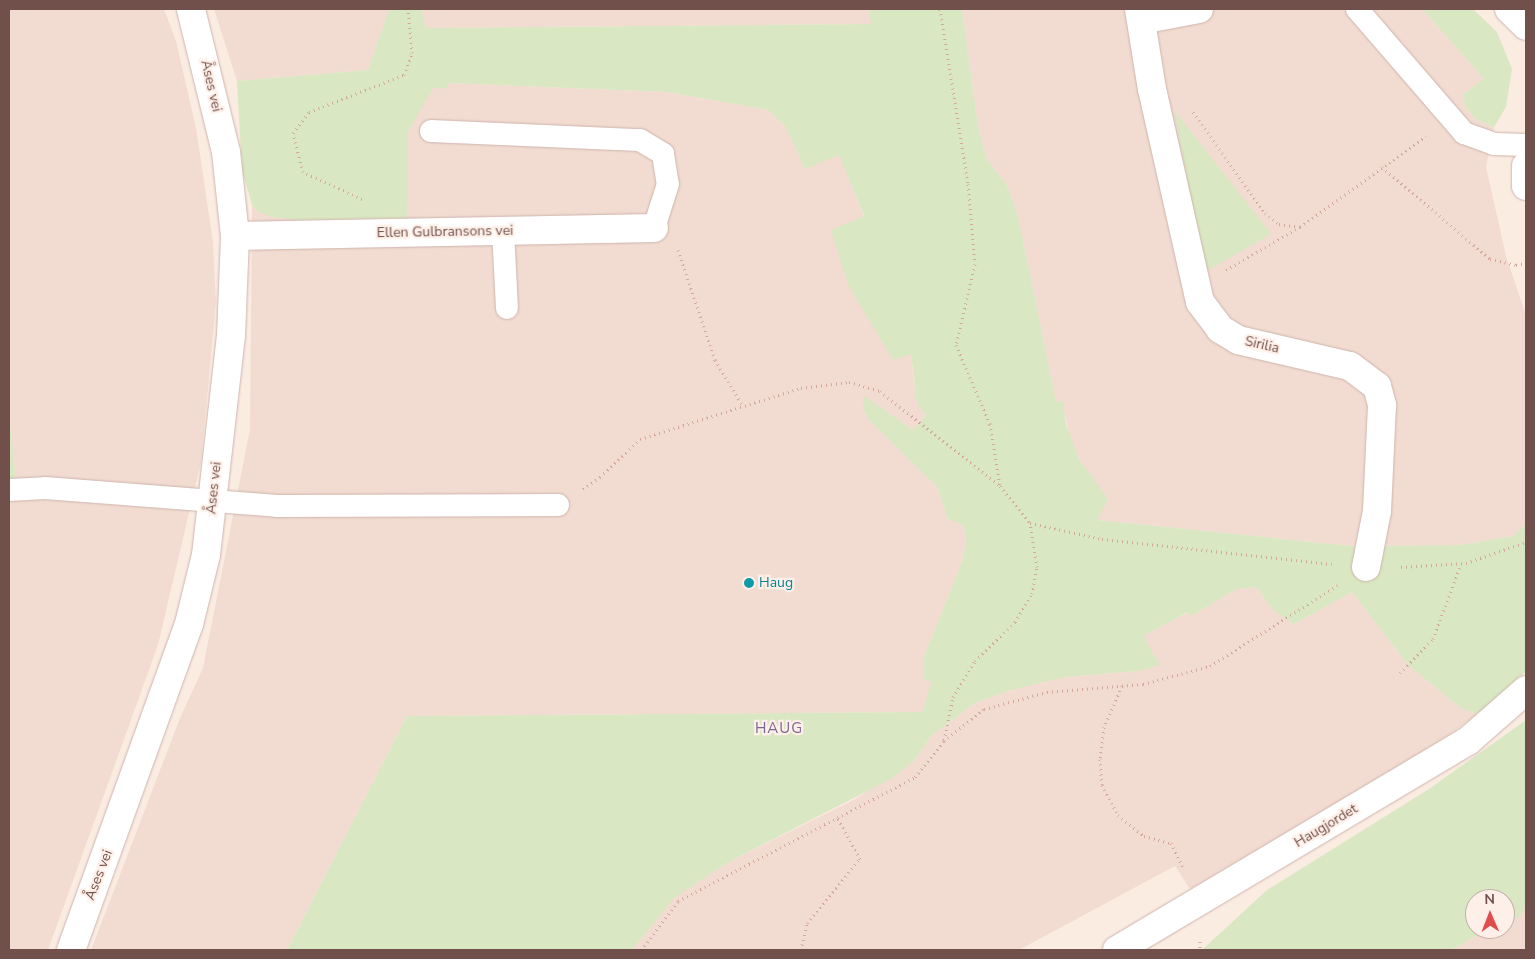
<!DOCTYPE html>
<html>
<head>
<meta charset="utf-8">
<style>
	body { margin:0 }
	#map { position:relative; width:1535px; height:959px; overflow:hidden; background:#fbece2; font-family:"Nunito Sans",sans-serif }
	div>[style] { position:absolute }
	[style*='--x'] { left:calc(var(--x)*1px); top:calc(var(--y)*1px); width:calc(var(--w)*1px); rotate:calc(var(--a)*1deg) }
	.residential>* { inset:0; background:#f2dcd1 }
	.green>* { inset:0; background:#d9e7c2 }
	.path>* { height:3px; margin-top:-1.5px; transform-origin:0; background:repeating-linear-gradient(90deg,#d3a79f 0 1px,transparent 0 5px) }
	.roads { filter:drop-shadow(0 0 1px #ceb4ad) drop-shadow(0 0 1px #ceb4ad) }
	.lane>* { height:22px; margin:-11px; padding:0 11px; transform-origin:11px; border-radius:11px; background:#fff }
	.street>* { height:28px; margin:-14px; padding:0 14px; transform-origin:14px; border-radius:14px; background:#fff }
	.dots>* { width:14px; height:14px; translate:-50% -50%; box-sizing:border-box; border:2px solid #fef0e8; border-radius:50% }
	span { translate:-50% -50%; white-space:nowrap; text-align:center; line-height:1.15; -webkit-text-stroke:4.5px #fef0e8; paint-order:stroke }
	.street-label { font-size:14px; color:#714f4a }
	.culture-label { font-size:14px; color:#0d838f }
	.left { translate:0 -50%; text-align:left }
	.neighbourhood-label { font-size:15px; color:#7a6694; letter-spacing:1px }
	.frame { position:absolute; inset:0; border:10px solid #714f4a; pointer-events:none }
	.north { position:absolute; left:1465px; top:889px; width:50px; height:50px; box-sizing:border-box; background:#fef0e8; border:1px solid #c6b0a9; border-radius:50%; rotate:359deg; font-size:14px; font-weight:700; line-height:20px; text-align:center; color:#714f4a }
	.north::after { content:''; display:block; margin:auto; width:18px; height:22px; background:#df4d4d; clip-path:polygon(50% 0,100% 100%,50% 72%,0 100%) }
</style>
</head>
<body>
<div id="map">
	<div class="residential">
		<div style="clip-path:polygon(9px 9px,164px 9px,176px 41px,196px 128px,213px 242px,216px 302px,201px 462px,158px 645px,48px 950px,9px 950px,9px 514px,15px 472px,9px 411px)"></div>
		<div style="clip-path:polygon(214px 9px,389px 9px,368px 70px,237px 81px)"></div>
		<div style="clip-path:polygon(422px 9px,869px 9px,872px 24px,424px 28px)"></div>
		<div style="clip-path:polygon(962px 9px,1422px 9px,1484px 79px,1463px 94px,1465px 106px,1475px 119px,1494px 127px,1486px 167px,1506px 256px,1526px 315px,1526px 523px,1514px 536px,1460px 545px,1352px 546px,1097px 520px,1089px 476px,1071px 443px,1062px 401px,1056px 403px,1018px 216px,1007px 185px,987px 160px,978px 126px)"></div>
		<div style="clip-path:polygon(448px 83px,667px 92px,768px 110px,785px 126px,805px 169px,839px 154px,864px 217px,911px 354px,914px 384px,926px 415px,913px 430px,864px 396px,863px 408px,868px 419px,937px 487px,948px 519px,963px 525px,966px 541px,963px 559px,924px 656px,932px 681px,923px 712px,407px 716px,287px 950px,91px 950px,180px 718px,203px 668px,250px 429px,252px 205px,258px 212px,300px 220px,407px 218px,407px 132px,433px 87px,447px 88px)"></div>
		<div style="clip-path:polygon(1256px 587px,1273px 610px,1294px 624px,1352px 592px,1409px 666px,1462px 709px,1478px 714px,1421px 755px,1190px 889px,1175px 866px,1019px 950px,632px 950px,673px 898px,725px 864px,855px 799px,914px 761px,931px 736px,975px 703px,1008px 691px,1065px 677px,1139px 671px,1159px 664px,1142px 636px,1189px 612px,1191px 616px,1237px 589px)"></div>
		<div style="clip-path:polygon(1526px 908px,1526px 950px,1451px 950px,1488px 929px,1505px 929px,1505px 922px,1519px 917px)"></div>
	</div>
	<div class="green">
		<div style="clip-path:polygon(389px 9px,422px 9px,425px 28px,871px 24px,869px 9px,962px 9px,978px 126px,987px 160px,1007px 185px,1018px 216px,1056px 402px,1063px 401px,1066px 424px,1079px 459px,1108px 499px,1097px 520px,1352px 546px,1460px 545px,1514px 536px,1526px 523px,1526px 671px,1486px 710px,1478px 714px,1462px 709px,1409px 666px,1352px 592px,1294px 624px,1273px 610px,1256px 587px,1237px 589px,1191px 616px,1188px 612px,1143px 636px,1160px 665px,1139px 671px,1065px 677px,1008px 691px,975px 703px,931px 736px,914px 761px,891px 779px,725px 864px,674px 898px,632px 950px,287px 950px,407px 716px,922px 712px,932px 681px,924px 680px,924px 656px,963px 559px,966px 541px,963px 525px,948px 519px,937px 487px,868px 419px,863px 408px,863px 395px,913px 430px,926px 415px,917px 404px,911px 354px,893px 360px,848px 285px,831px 230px,864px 216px,839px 155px,805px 169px,785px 126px,768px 110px,667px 92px,448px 83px,448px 88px,433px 88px,408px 132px,407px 218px,300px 220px,272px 217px,258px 212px,252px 205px,242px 170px,237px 81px,368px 70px)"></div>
		<div style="clip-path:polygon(1422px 9px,1473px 9px,1497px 32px,1512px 69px,1506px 107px,1494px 127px,1475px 119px,1465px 106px,1463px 94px,1484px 79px)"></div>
		<div style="clip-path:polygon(1174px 110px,1271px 234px,1205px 272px)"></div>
		<div style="clip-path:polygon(9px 411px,15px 472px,9px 514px)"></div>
		<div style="clip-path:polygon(1526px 720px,1526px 908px,1519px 917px,1505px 922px,1505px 899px,1475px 899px,1475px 929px,1488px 929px,1451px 950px,1202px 950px,1267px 890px,1429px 789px)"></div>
	</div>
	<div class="path">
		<div style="--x:940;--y:9;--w:177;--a:80.9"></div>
		<div style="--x:968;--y:184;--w:80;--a:85"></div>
		<div style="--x:975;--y:264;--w:83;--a:103.2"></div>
		<div style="--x:956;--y:345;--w:86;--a:66.7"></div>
		<div style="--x:990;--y:424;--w:63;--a:80.8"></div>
		<div style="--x:1193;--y:112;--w:124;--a:54.5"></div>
		<div style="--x:1265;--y:213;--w:18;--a:38"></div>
		<div style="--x:1279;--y:224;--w:21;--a:8"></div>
		<div style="--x:1382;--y:167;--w:142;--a:40.4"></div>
		<div style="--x:1490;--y:259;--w:27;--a:13"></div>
		<div style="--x:1516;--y:265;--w:10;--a:-11"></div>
		<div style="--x:362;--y:199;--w:65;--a:-155.4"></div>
		<div style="--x:303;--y:172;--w:40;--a:-104.4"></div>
		<div style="--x:293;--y:133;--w:26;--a:-53"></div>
		<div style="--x:309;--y:112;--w:102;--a:-21.3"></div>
		<div style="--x:404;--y:75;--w:23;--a:-70"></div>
		<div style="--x:412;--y:53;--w:44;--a:-95.2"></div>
		<div style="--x:678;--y:250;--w:116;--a:71.4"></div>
		<div style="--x:715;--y:360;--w:54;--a:58.7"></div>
		<div style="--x:1226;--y:270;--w:86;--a:-30.2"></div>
		<div style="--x:1300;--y:227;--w:155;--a:-35.8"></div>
		<div style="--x:583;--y:489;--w:21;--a:-35"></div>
		<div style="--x:600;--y:477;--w:55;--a:-43.5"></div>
		<div style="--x:640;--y:439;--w:169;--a:-17.6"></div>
		<div style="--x:801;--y:388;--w:48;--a:-7.1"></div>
		<div style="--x:849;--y:382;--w:32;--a:16"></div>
		<div style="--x:880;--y:391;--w:153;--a:38.4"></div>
		<div style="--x:1000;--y:486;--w:48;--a:51"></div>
		<div style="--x:1030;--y:523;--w:74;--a:12.5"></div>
		<div style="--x:1102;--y:539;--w:231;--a:6.2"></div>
		<div style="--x:1401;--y:567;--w:65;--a:-3.5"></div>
		<div style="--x:1466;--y:563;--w:64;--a:-19.3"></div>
		<div style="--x:1400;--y:673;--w:47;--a:-45.9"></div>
		<div style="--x:1433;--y:639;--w:80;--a:-69.5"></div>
		<div style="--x:1122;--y:686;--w:45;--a:113.7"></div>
		<div style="--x:1104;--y:727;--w:32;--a:97"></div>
		<div style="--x:1100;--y:759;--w:26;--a:86"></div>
		<div style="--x:1102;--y:785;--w:34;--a:62"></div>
		<div style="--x:1118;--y:815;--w:33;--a:39"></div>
		<div style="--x:1144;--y:836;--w:28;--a:15"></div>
		<div style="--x:1171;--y:843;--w:30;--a:64"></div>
		<div style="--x:944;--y:740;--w:44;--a:-78.2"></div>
		<div style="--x:953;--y:697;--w:42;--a:-58.6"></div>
		<div style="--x:975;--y:661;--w:56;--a:-44.3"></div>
		<div style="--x:1015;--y:622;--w:33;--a:-59"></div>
		<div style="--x:1032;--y:594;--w:27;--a:-80"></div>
		<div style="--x:1037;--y:567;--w:45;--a:-99"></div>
		<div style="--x:1200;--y:941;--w:9;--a:90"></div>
		<div style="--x:641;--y:950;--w:61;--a:-52.9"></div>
		<div style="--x:678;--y:901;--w:267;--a:-27.6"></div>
		<div style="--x:915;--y:777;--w:46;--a:-51.1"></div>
		<div style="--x:944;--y:741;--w:51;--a:-38.7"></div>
		<div style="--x:984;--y:709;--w:65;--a:-15.1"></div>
		<div style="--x:1047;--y:692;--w:96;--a:-4.8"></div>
		<div style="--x:1143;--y:684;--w:69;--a:-15"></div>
		<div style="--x:1210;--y:666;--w:151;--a:-32.3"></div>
		<div style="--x:801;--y:950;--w:28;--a:-77"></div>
		<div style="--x:807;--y:923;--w:83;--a:-50.4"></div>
		<div style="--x:860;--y:859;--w:48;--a:-118.7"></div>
	</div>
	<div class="roads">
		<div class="lane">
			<div style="--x:1357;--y:9;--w:164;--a:49.2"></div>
			<div style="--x:1464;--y:133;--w:32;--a:20"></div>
			<div style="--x:1494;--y:144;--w:32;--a:2"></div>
			<div style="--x:431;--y:131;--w:209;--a:2.5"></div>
			<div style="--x:640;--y:140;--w:27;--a:31"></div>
			<div style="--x:663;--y:154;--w:30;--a:81"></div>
			<div style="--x:668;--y:184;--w:46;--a:107.7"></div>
			<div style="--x:503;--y:230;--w:78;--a:87.1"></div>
			<div style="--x:9;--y:490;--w:36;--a:-3"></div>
			<div style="--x:45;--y:488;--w:233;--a:4.4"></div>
			<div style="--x:277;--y:506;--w:281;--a:-0.2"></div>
		</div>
		<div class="street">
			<div style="--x:1139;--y:9;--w:81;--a:80.8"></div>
			<div style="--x:1152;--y:89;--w:218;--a:77.3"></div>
			<div style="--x:1200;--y:302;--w:34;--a:53"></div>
			<div style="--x:1220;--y:329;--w:21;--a:31"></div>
			<div style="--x:1238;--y:340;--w:115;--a:13.1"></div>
			<div style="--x:1350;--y:366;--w:34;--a:37"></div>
			<div style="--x:1377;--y:386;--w:20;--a:75"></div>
			<div style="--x:1382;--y:405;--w:106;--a:92.7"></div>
			<div style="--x:1377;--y:511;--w:57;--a:101.1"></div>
			<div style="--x:1509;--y:9;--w:24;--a:45"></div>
			<div style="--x:1141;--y:20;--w:59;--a:-10.7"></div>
			<div style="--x:1526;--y:166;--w:20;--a:90"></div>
			<div style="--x:235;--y:236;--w:419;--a:-1.1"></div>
			<div style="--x:71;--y:950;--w:347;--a:-70.1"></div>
			<div style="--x:189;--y:624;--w:71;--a:-76.2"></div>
			<div style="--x:206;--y:555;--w:220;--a:-83.5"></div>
			<div style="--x:231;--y:336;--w:100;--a:-87.7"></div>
			<div style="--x:235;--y:236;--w:84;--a:-96.1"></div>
			<div style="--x:226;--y:152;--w:147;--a:-103.8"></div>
			<div style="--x:1117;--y:950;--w:409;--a:-30.8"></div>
			<div style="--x:1468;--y:741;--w:77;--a:-41.3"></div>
		</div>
	</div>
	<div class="dots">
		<div style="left:749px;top:583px;background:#0f9aa8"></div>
	</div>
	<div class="street-label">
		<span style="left:211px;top:86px;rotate:77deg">Åses vei</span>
		<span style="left:445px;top:232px;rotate:-1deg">Ellen Gulbransons vei</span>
		<span style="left:1262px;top:345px;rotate:13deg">Sirilia</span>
		<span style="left:214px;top:488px;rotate:-84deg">Åses vei</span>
		<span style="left:1326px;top:826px;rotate:-31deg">Haugjordet</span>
		<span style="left:99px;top:875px;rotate:-69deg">Åses vei</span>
	</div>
	<div class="culture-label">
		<span class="left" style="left:759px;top:583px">Haug</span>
	</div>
	<div class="neighbourhood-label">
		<span style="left:779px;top:729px">HAUG</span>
	</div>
	<div class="frame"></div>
	<div class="north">N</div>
</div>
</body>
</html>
